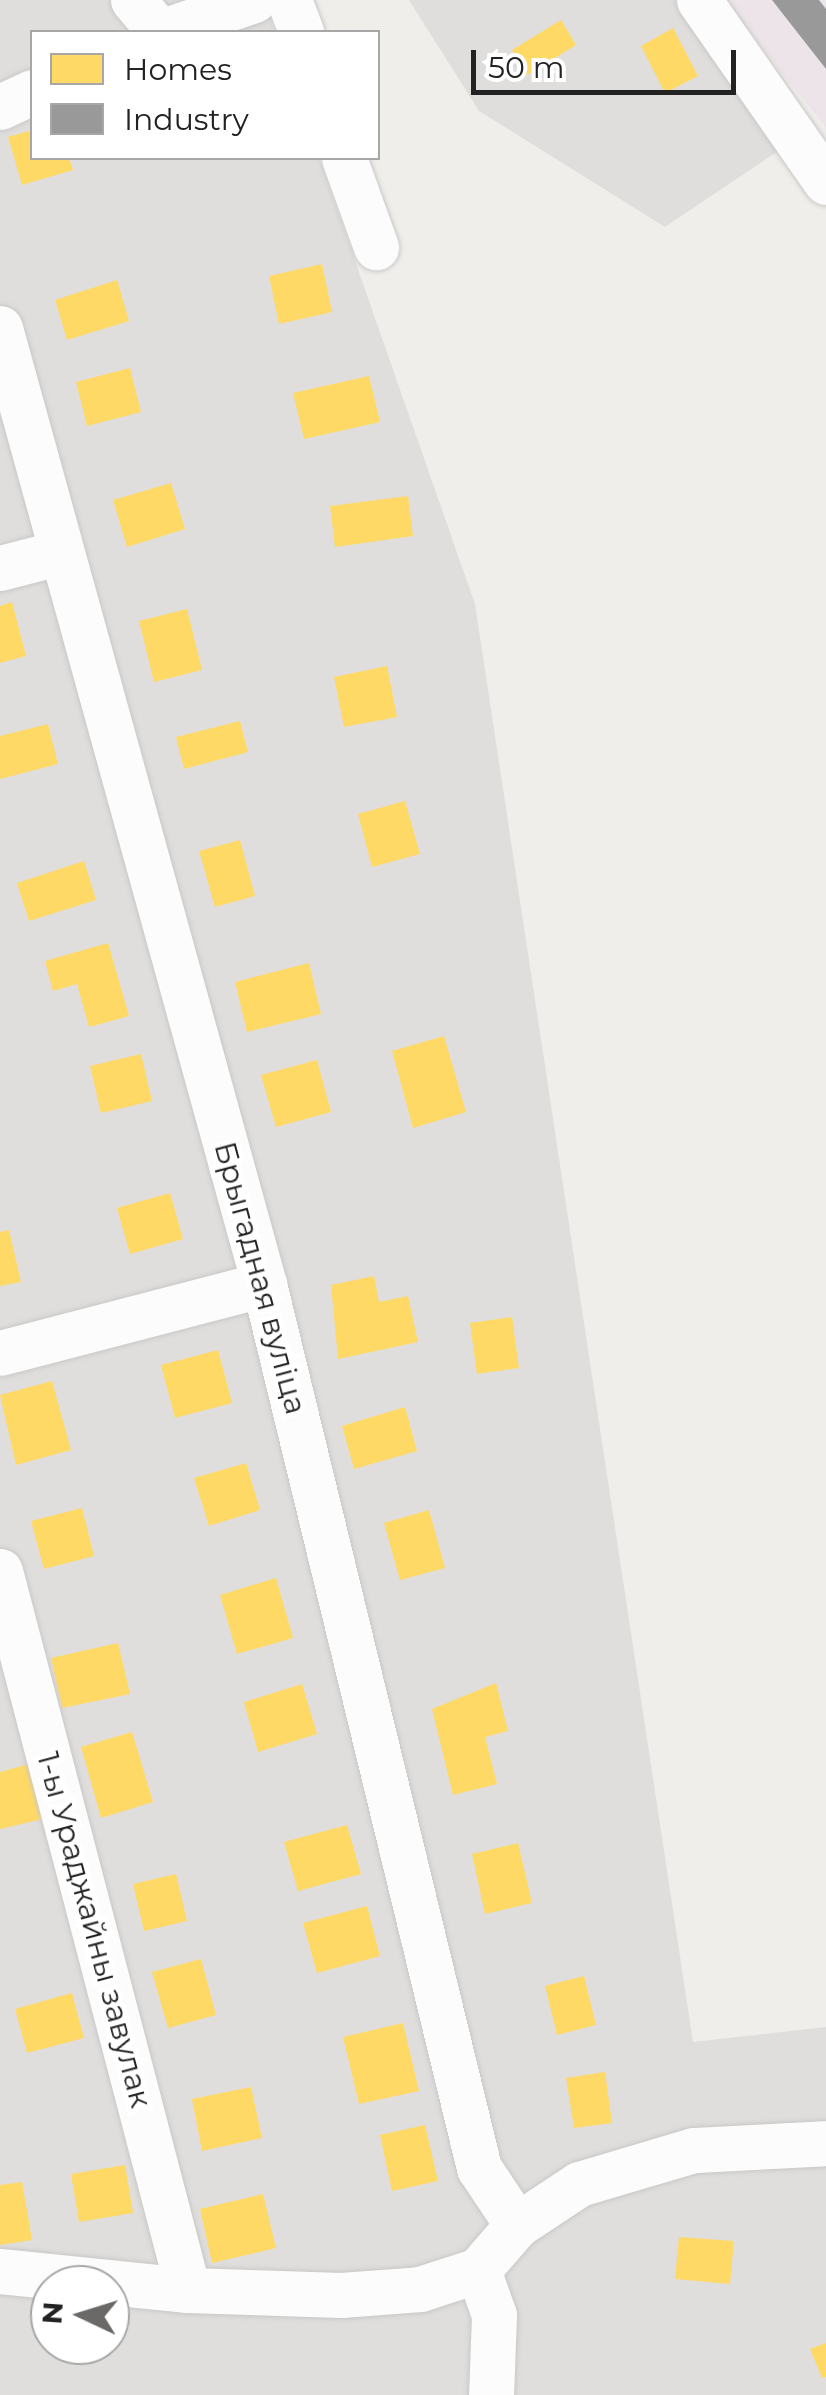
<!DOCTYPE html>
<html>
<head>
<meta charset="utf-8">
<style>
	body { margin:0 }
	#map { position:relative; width:826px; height:2395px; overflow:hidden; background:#f0eeeb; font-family:Montserrat,sans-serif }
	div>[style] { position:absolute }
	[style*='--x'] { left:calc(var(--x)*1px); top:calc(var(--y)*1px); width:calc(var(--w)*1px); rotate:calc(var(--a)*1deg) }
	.residential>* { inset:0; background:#dfdedc }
	.industrial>* { inset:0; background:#ede4e9 }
	.homes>* { inset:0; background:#ffd966 }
	.industry>* { inset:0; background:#999 }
	.roads { filter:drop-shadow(0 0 2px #c9c8c7) drop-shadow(0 0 2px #c9c8c7) }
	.minor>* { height:45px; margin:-22.5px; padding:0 22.5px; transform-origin:22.5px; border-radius:22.5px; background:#fdfcfc }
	span { translate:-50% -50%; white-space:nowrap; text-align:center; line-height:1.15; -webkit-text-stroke:10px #fff; paint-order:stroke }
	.street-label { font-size:30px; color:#222 }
	.legend { position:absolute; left:30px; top:30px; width:350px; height:130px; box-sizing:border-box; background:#fff; border:2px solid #a7a7a7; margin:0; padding:12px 18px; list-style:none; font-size:30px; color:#222 }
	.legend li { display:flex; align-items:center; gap:20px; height:50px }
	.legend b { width:50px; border:2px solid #a7a7a7 }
	.north { position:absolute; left:30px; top:2265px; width:100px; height:100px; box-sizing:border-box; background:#fff; border:2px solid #a7a7a7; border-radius:50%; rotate:274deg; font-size:28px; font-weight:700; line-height:40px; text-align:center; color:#222 }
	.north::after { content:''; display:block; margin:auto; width:35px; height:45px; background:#6a6968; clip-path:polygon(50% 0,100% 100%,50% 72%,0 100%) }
	.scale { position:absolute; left:471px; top:50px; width:265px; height:45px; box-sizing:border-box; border:5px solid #222; border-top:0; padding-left:12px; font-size:30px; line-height:35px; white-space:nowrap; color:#222; -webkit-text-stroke:8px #fff; paint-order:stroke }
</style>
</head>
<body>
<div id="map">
	<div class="residential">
		<div style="clip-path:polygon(evenodd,0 0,264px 0,275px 32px,32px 32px,32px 158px,319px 158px,475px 604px,693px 2042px,826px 2027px,826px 2395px,0 2395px,0 0,50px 2285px,110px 2285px,110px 2345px,50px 2345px,50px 2285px)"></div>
		<div style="clip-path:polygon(409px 0,680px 0,784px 147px,665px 227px,479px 111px)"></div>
	</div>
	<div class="industrial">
		<div style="clip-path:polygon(724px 0,826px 0,826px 128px)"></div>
	</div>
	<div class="homes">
		<div style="clip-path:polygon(561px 20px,576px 45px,527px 75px,512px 50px)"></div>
		<div style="clip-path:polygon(673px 28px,698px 76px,665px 93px,641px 46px)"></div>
		<div style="clip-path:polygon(32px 130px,32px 158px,69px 158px,73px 170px,22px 185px,8px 137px)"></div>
		<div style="clip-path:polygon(322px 264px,332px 312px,279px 324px,269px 276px)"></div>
		<div style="clip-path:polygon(117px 280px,129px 321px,67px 340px,55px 300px)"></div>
		<div style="clip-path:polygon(130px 368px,141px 412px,87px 426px,76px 382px)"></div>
		<div style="clip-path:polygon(369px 376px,380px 422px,304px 439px,293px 393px)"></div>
		<div style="clip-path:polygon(171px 483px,185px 529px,127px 547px,113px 500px)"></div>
		<div style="clip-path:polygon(408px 496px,413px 536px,335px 547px,330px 506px)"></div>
		<div style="clip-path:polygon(12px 602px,26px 656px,0 663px,0 606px)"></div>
		<div style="clip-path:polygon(187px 609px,202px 670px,154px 682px,139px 621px)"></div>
		<div style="clip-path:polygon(387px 666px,397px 717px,344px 727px,334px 677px)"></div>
		<div style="clip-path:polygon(240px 721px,248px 752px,184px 769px,176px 737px)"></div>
		<div style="clip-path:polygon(48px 724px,58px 764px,0 779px,0 736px)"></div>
		<div style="clip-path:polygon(405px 801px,420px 854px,372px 867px,358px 814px)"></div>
		<div style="clip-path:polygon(240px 840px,255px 896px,215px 907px,199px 851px)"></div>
		<div style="clip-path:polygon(84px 861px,96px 900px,29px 921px,17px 883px)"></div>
		<div style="clip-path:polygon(108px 943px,129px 1016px,89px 1027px,77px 984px,53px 991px,45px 961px)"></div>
		<div style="clip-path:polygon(309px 963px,321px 1014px,247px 1032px,235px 982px)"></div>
		<div style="clip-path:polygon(444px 1036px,466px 1112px,413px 1128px,392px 1051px)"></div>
		<div style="clip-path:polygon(141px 1054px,152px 1101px,101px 1113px,90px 1066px)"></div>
		<div style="clip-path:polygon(317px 1060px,331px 1112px,276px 1127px,261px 1075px)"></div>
		<div style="clip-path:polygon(170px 1193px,183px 1239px,130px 1254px,117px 1208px)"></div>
		<div style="clip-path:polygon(9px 1230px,21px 1282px,0 1286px,0 1232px)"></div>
		<div style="clip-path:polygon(374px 1276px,379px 1302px,408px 1296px,418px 1342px,338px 1359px,331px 1285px)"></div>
		<div style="clip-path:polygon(512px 1317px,519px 1368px,477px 1374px,470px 1323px)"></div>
		<div style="clip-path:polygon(218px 1350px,232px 1403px,175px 1418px,161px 1365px)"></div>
		<div style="clip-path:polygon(52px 1381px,71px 1450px,16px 1465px,0 1395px)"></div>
		<div style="clip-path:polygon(405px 1407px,417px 1451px,354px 1469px,342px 1426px)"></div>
		<div style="clip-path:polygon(246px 1463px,260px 1510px,209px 1526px,194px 1478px)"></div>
		<div style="clip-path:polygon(82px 1508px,94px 1556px,44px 1569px,31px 1521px)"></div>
		<div style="clip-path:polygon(429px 1510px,445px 1568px,400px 1580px,384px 1523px)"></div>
		<div style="clip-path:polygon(276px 1578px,293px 1638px,237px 1654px,220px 1595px)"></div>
		<div style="clip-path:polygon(118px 1643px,130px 1694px,62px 1708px,51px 1658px)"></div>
		<div style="clip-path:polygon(496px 1683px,508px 1731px,485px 1737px,497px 1784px,453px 1795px,432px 1709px)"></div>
		<div style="clip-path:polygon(302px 1684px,317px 1734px,258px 1752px,244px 1702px)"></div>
		<div style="clip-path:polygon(132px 1732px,153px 1802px,101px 1818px,81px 1747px)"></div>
		<div style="clip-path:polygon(29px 1764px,43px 1819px,0 1829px,0 1772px)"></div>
		<div style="clip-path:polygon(347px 1825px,361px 1874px,298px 1891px,284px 1842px)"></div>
		<div style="clip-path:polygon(518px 1843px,532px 1903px,485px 1914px,472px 1854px)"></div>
		<div style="clip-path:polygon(176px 1874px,187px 1921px,144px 1931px,133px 1884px)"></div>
		<div style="clip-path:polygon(367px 1906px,380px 1956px,317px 1973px,303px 1923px)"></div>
		<div style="clip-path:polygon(201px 1959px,216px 2015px,168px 2028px,152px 1972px)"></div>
		<div style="clip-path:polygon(584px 1976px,596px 2025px,557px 2035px,545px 1986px)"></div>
		<div style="clip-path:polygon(72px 1993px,84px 2038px,27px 2053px,15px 2009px)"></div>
		<div style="clip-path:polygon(403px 2023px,419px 2091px,359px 2104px,343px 2037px)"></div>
		<div style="clip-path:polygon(605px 2072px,612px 2123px,574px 2128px,566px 2078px)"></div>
		<div style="clip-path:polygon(251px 2087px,262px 2138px,202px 2151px,192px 2099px)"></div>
		<div style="clip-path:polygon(425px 2125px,438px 2181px,392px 2191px,380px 2135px)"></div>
		<div style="clip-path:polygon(125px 2165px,133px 2213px,79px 2222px,71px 2174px)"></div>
		<div style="clip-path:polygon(22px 2182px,32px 2240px,0 2245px,0 2185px)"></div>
		<div style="clip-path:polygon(263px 2194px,276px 2248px,212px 2263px,200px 2209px)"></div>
		<div style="clip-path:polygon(679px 2237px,734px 2241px,730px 2284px,675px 2279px)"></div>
		<div style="clip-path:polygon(826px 2343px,826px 2377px,822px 2378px,810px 2349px)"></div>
	</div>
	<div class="industry">
		<div style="clip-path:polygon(772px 0,819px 0,826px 9px,826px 69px)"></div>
	</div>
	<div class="roads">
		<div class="minor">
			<div style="--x:133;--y:0;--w:42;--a:49.8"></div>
			<div style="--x:289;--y:0;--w:34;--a:69"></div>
			<div style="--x:699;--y:0;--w:222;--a:55.1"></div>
			<div style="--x:160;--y:32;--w:99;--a:-18.8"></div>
			<div style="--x:0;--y:107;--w:35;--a:-25"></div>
			<div style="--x:344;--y:158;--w:95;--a:70.2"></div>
			<div style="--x:0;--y:328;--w:992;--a:74.56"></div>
			<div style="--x:264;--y:1284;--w:910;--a:76.33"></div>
			<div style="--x:479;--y:2168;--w:69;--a:56.3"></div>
			<div style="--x:0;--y:568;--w:60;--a:-14.5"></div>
			<div style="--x:0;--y:1353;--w:273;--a:-14.6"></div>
			<div style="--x:0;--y:1571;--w:743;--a:75.35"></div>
			<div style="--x:478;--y:2270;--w:48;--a:70.4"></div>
			<div style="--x:494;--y:2315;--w:80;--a:92.1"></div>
			<div style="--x:0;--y:2271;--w:189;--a:5.8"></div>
			<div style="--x:188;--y:2290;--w:153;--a:1.9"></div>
			<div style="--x:341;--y:2295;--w:79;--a:-4.3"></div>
			<div style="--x:420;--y:2289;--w:61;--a:-18.1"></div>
			<div style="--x:478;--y:2270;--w:60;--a:-49.1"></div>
			<div style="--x:517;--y:2225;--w:74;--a:-33.5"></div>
			<div style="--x:579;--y:2184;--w:120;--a:-16.5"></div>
			<div style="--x:694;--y:2150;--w:132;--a:-3"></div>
		</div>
	</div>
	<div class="street-label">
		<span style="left:260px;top:1278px;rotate:75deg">Брыгадная вуліца</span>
		<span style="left:94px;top:1930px;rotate:75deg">1-ы Ураджайны завулак</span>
	</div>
	<ul class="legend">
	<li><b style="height:28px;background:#ffd966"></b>Homes</li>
	<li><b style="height:28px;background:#999"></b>Industry</li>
	</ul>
	<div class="north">N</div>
	<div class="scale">50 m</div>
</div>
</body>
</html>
